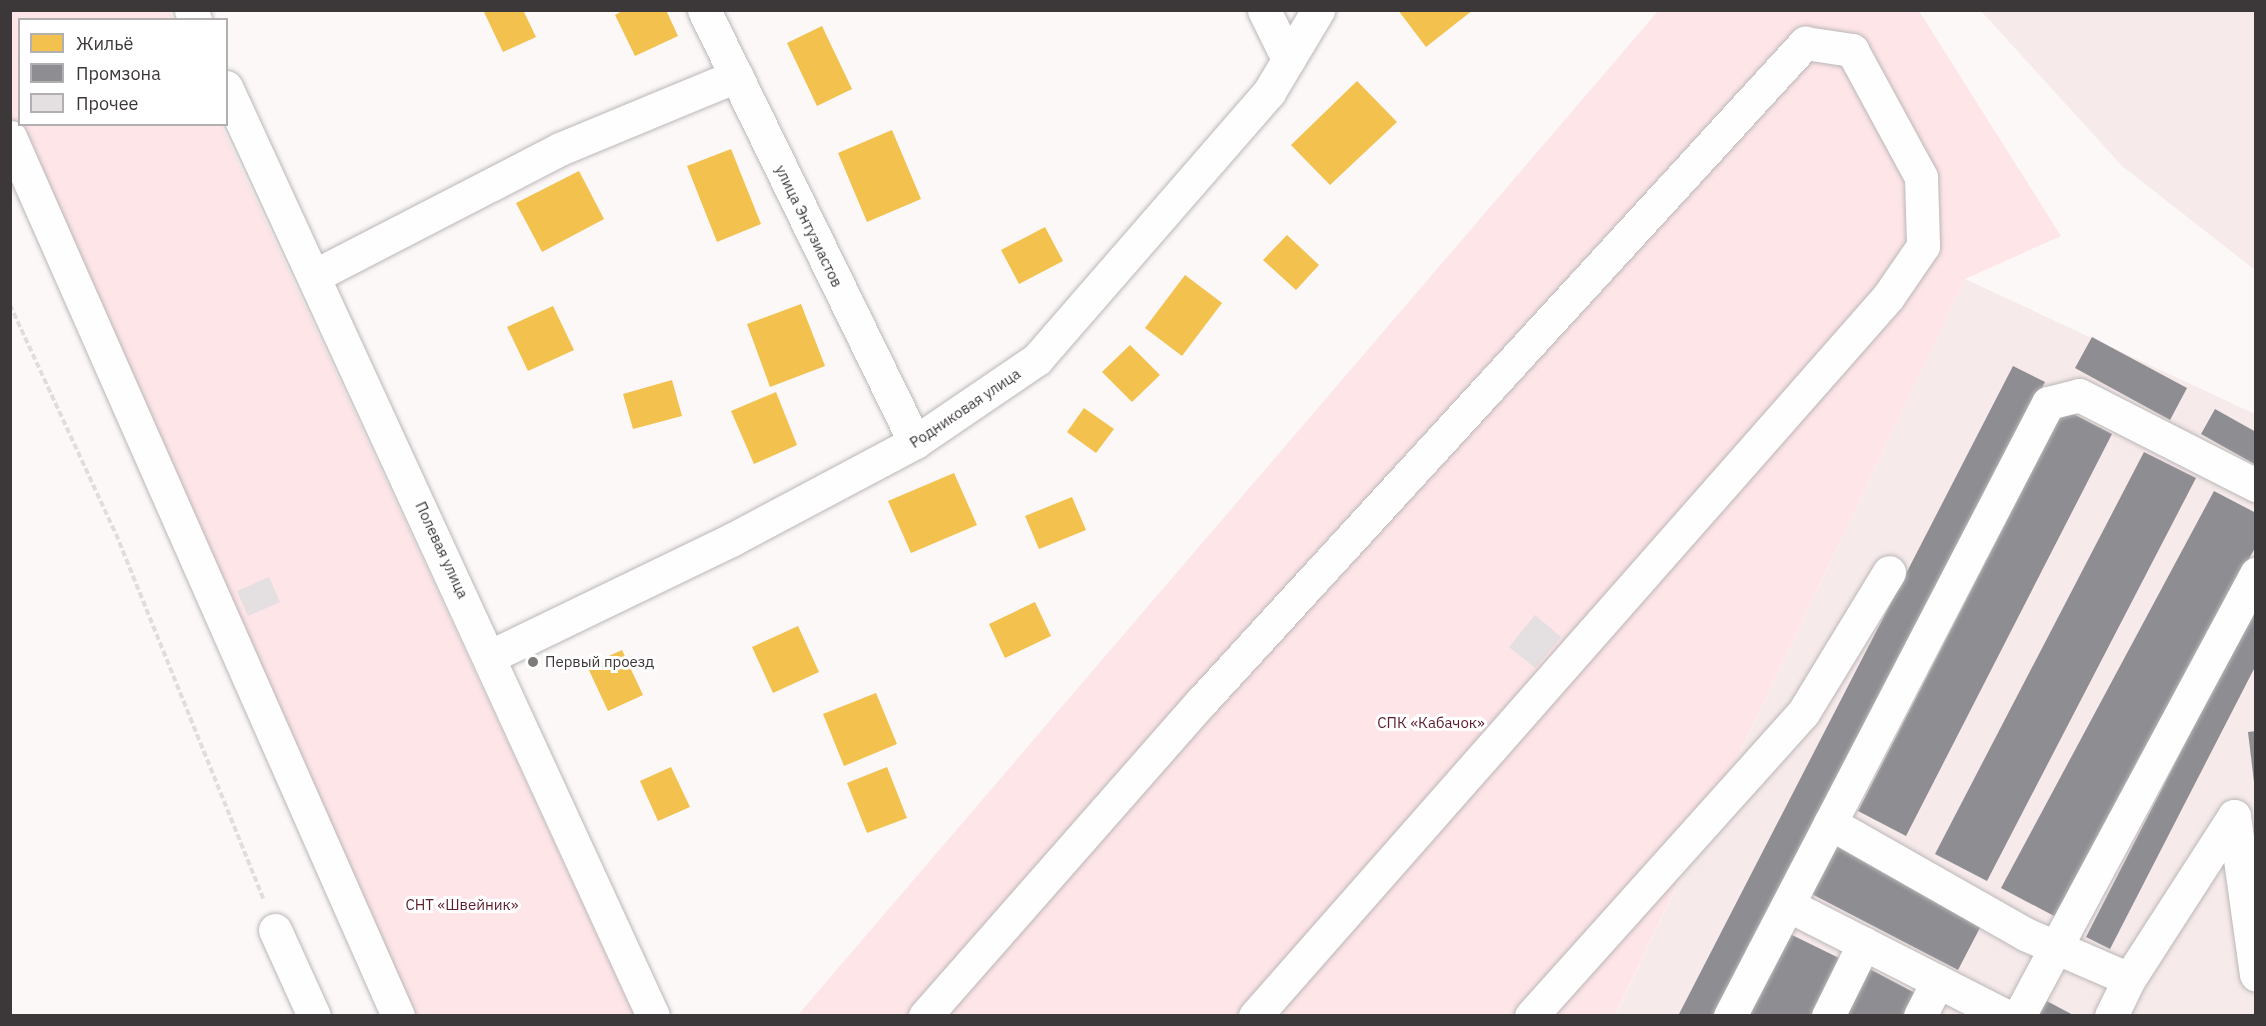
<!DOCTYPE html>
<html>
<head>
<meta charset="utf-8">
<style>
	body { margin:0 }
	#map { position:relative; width:2266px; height:1026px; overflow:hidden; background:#fcf8f8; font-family:"IBM Plex Sans",sans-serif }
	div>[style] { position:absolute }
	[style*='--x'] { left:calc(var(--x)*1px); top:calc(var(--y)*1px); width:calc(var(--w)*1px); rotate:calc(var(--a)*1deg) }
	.built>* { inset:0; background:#f7eaeb }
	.green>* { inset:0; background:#fee5e8 }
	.homes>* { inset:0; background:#f2c14e }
	.industry>* { inset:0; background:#8d8d92 }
	.building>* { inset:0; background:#e4dfe0 }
	.path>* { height:4px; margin-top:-2px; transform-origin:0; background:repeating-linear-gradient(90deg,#dfdede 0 6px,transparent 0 9px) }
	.roads { filter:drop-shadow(0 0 2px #bbb7b7) drop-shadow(0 0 2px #bbb7b7) }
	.minor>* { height:33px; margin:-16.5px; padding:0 16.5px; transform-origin:16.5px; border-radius:16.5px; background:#fffefe }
	.dots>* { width:16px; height:16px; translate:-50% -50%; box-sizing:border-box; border:3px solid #fff; border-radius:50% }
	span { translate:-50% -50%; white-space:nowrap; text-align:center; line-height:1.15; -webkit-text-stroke:6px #fff; paint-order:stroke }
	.street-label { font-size:15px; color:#3c3738 }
	.poi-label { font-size:15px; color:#3c3738 }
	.left { translate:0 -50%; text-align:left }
	.park-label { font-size:15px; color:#5e1f2d }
	.frame { position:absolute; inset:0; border:12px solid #3c3738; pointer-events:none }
	.legend { position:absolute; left:18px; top:18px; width:210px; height:108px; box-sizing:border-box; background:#fff; border:2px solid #b1afaf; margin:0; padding:8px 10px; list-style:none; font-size:18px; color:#3c3738 }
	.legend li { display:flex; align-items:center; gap:12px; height:30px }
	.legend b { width:30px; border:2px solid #b1afaf }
</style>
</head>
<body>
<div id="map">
	<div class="built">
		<div style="clip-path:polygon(1981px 11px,2255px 11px,2255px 270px,2122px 166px)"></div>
		<div style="clip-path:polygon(1965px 279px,2255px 414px,2255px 1015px,1615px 1016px)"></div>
	</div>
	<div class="green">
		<div style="clip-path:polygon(10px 11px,169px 11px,173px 19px,20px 20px,20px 124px,221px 125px,634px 1015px,392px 1015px,11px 144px)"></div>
		<div style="clip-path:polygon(1658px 11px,1919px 11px,2061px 236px,1965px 279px,1615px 1015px,797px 1016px)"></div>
	</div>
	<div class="homes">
		<div style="clip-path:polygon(483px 10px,523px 10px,536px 37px,503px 52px)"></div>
		<div style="clip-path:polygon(624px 10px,666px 10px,678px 36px,635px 56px,615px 15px)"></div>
		<div style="clip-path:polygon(1398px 10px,1473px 10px,1426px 47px)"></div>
		<div style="clip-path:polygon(822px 26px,852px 89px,817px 106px,787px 43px)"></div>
		<div style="clip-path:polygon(1357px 81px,1397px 122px,1330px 185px,1291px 145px)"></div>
		<div style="clip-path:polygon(892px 130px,921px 199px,867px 222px,838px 153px)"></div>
		<div style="clip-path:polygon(731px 149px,761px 224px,717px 242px,687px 166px)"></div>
		<div style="clip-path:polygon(579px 171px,604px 219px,542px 252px,516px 203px)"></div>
		<div style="clip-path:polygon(1045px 227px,1063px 261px,1019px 284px,1001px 250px)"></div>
		<div style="clip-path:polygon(1287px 235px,1319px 265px,1296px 290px,1263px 260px)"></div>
		<div style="clip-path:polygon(1185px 275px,1222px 303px,1182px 356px,1145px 328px)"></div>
		<div style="clip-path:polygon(801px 304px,825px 366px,770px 387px,747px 324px)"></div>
		<div style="clip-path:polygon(553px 306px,574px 350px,528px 371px,507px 327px)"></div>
		<div style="clip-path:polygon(1130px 345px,1160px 375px,1132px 402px,1102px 372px)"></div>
		<div style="clip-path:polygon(672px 380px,682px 416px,633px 429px,623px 394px)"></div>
		<div style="clip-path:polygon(776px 392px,797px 445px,754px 464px,731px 411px)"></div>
		<div style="clip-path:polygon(1084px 408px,1114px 429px,1096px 453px,1067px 432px)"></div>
		<div style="clip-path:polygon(954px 473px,977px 525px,911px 553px,888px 501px)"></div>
		<div style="clip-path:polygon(1072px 497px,1086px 530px,1039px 549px,1025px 516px)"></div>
		<div style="clip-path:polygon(1035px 602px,1051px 636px,1005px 658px,989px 624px)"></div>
		<div style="clip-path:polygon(798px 626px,819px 672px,773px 693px,752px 647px)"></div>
		<div style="clip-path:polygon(622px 650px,643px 695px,608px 711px,587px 666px)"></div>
		<div style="clip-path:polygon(876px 693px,897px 744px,844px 766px,823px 714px)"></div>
		<div style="clip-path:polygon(671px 767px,690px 807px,658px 821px,640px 781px)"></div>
		<div style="clip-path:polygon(887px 767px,907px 818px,867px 833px,847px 783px)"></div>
	</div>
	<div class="industry">
		<div style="clip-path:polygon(2092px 337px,2187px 388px,2170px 420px,2075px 368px)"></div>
		<div style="clip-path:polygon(2013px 366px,2045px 382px,1717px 1016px,1678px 1016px)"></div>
		<div style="clip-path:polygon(2064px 409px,2112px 434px,1906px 836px,1858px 811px)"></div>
		<div style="clip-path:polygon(2215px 409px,2256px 432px,2256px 465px,2201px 434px)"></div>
		<div style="clip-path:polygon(2144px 452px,2196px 478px,1987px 881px,1935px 854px)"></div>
		<div style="clip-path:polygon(2214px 491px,2256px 513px,2256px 546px,2056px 917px,2001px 888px)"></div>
		<div style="clip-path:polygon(2256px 605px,2256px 665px,2110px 949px,2086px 937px)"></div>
		<div style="clip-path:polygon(2256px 731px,2256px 782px,2254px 782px,2248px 732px)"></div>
		<div style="clip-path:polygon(1830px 840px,1984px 920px,1958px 970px,1804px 890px)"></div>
		<div style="clip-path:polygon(1788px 933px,1839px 958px,1811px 1016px,1747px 1016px)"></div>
		<div style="clip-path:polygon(1866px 967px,1917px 994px,1906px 1016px,1841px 1016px)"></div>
		<div style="clip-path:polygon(2043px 999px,2075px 1016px,2035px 1016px)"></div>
	</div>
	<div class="building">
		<div style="clip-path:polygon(269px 577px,280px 602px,248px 616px,237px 591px)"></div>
		<div style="clip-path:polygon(1535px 615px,1561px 637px,1535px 668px,1509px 647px)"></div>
	</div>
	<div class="path">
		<div style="--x:10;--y:305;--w:252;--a:65.2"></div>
		<div style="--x:116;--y:534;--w:396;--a:68"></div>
	</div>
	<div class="roads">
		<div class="minor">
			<div style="--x:191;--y:10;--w:11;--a:68"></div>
			<div style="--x:704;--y:10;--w:481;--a:64"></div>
			<div style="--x:1264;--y:10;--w:55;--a:63.9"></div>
			<div style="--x:226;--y:87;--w:1022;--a:65.31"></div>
			<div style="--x:10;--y:137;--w:961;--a:66.18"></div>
			<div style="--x:314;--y:276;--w:277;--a:-27.3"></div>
			<div style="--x:560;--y:149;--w:191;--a:-22.5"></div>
			<div style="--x:491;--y:656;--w:267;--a:-25.8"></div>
			<div style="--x:731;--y:540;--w:208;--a:-28"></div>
			<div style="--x:915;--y:442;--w:148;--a:-34.2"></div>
			<div style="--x:1037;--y:359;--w:354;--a:-49"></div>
			<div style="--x:1269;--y:92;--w:96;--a:-59.1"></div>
			<div style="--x:1830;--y:823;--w:224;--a:29.6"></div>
			<div style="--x:2025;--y:934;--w:113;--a:23.4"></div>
			<div style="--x:1788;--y:905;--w:245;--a:27"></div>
			<div style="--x:275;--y:930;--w:94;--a:65.6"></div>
			<div style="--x:925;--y:1016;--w:419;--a:-48.7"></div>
			<div style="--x:1202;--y:701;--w:893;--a:-47.5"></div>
			<div style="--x:1805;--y:43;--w:48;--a:8.5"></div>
			<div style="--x:1852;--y:50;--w:145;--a:61.5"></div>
			<div style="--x:1921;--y:177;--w:69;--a:88.3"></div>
			<div style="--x:1923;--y:246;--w:62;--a:124.5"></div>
			<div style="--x:1888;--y:297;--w:958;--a:131.36"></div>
			<div style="--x:1531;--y:1016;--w:407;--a:-48.1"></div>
			<div style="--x:1803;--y:713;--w:165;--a:-58.6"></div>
			<div style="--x:1730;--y:1016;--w:691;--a:-62.58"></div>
			<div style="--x:2048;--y:403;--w:32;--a:-14"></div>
			<div style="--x:2079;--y:395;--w:199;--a:27"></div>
			<div style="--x:1828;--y:1016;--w:81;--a:-63.7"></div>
			<div style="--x:1920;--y:1016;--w:39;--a:-63"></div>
			<div style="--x:2019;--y:1016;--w:502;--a:-61.8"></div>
			<div style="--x:2111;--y:1016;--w:41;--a:-64.1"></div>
			<div style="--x:2129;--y:979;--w:194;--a:-57.2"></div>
			<div style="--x:2234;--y:816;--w:160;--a:82.1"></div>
		</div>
	</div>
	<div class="dots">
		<div style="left:533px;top:662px;background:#7f7b7b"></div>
	</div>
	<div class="street-label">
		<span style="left:809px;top:226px;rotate:64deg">улица Энтузиастов</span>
		<span style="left:965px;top:408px;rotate:-34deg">Родниковая улица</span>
		<span style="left:442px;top:550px;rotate:65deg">Полевая улица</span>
	</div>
	<div class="poi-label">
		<span class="left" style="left:545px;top:662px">Первый проезд</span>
	</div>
	<div class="park-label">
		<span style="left:1431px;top:723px">СПК «Кабачок»</span>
		<span style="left:462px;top:905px">СНТ «Швейник»</span>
	</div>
	<div class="frame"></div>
	<ul class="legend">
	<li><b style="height:16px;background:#f2c14e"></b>Жильё</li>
	<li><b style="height:16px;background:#8d8d92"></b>Промзона</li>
	<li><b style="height:16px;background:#e4dfe0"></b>Прочее</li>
	</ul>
</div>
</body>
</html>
